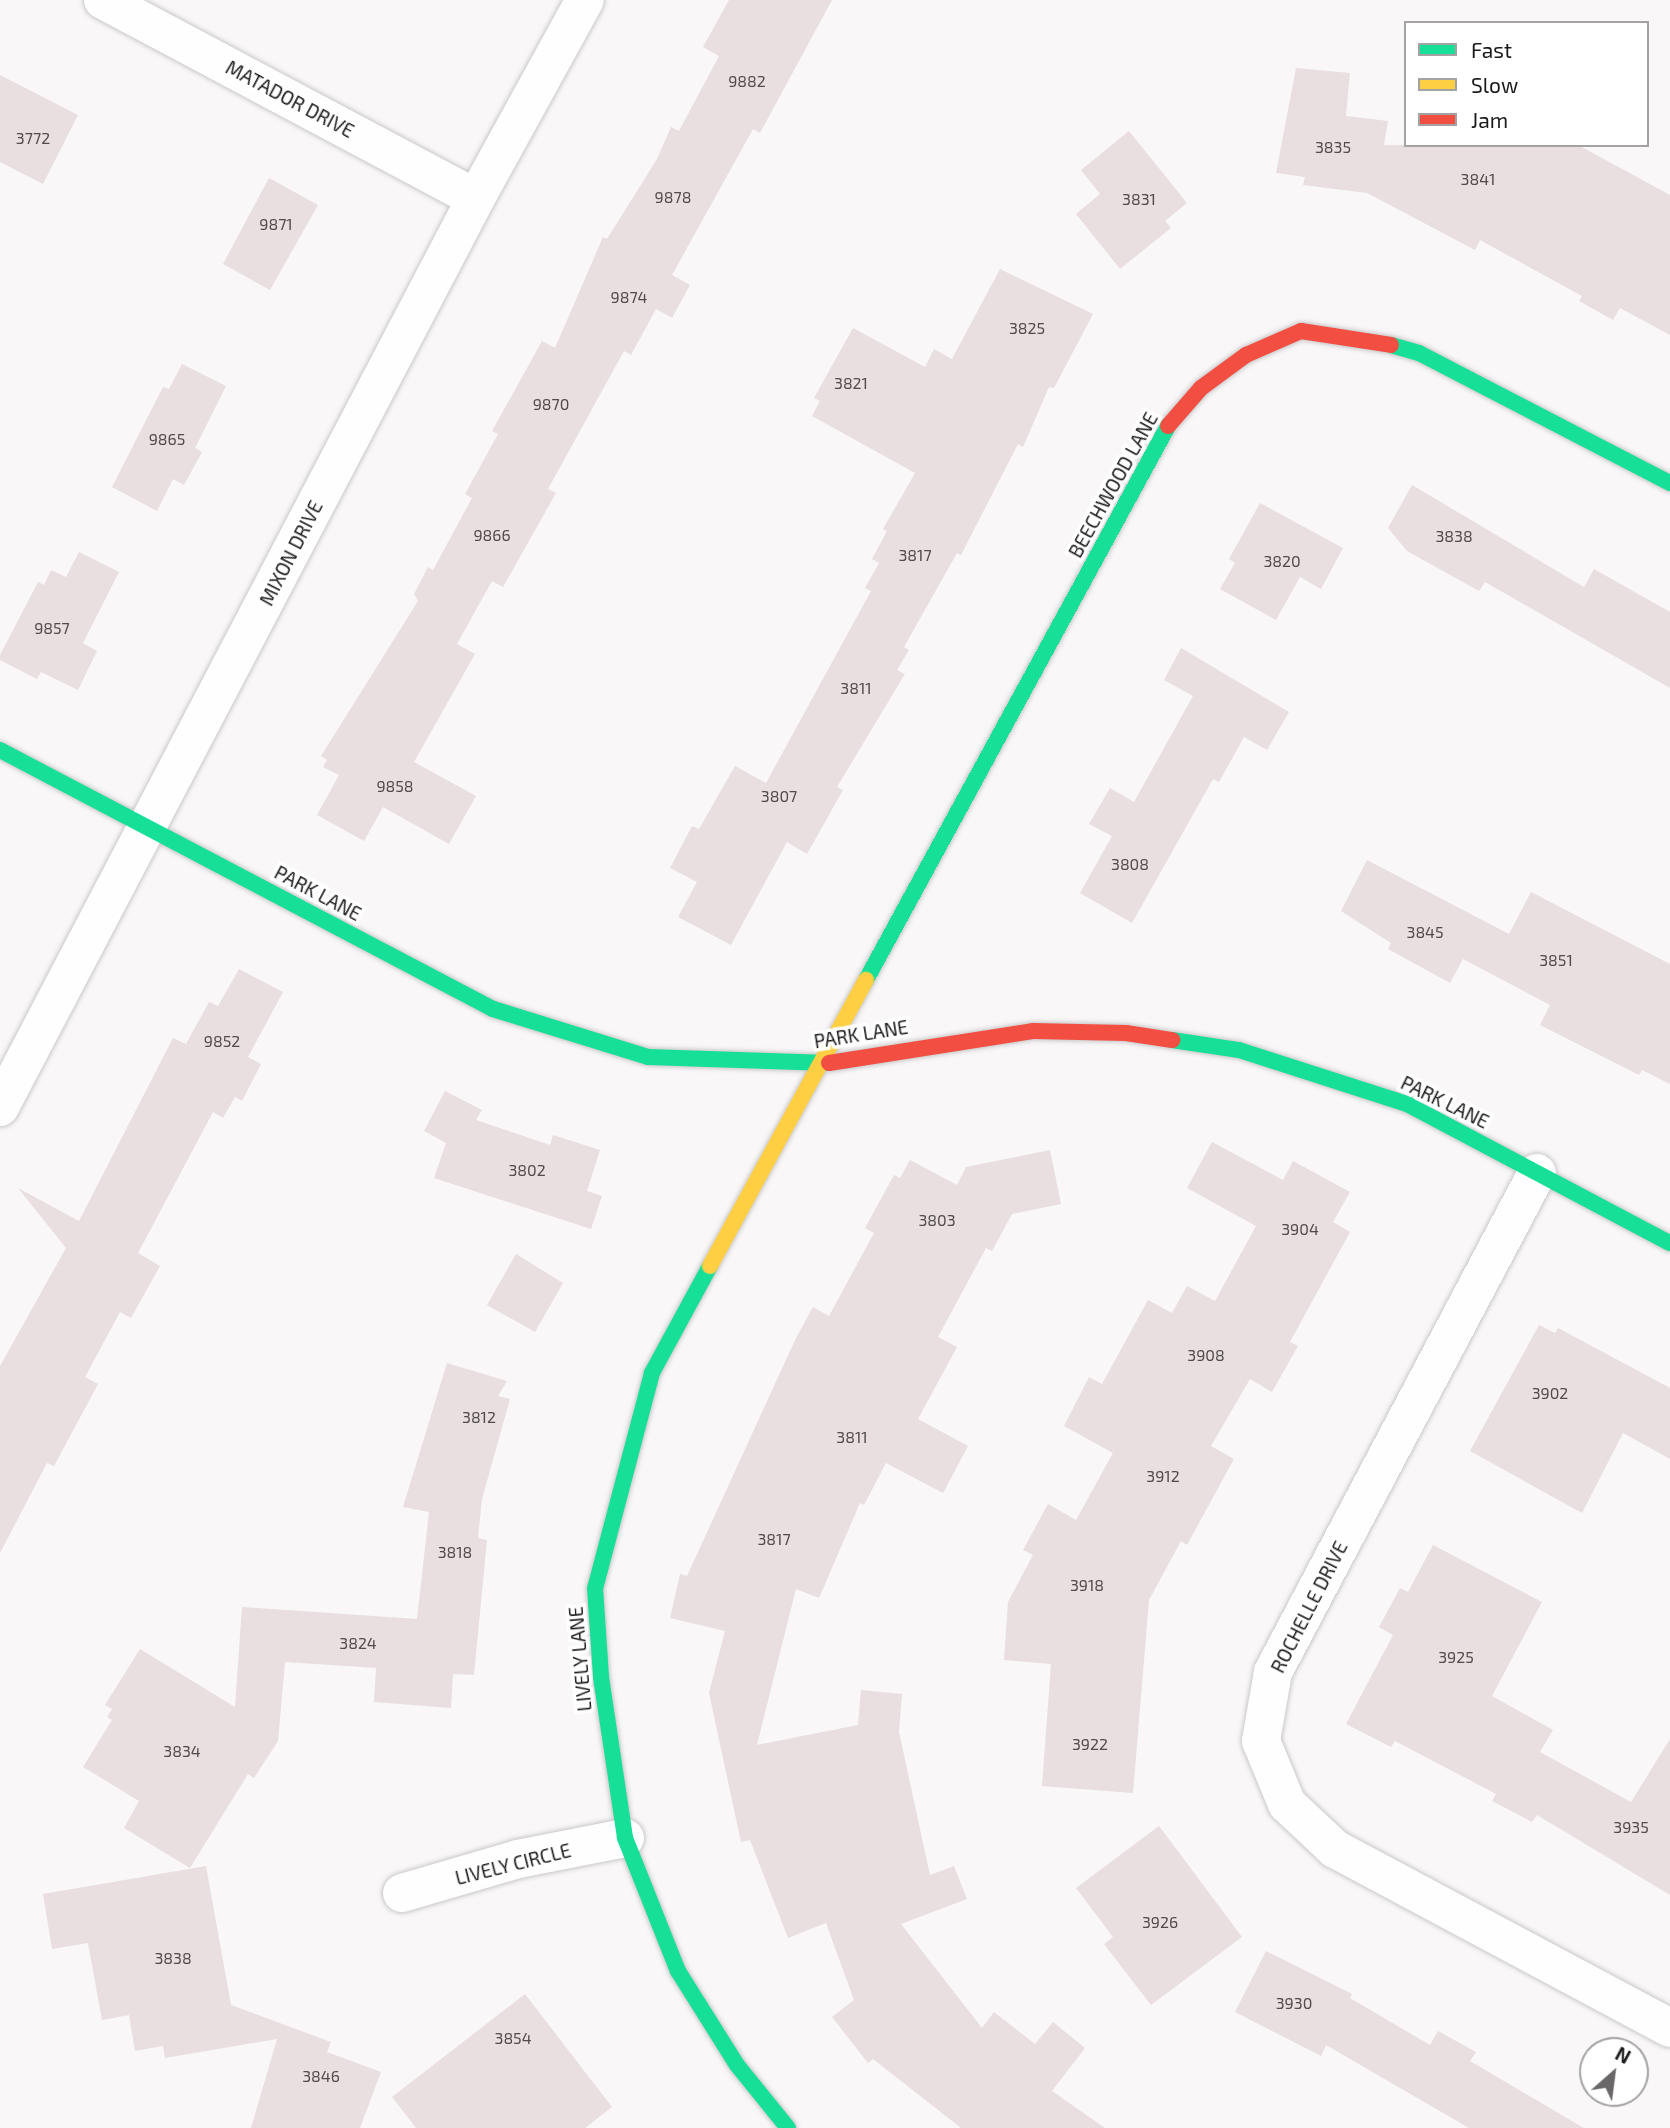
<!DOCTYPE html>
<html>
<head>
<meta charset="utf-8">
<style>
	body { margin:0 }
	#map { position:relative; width:1670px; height:2128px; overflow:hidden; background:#f9f7f8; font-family:"Exo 2",sans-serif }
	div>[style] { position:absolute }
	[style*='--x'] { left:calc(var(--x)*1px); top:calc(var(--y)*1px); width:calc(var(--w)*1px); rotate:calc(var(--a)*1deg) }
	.building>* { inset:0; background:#e9dee0 }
	.roads { filter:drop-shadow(0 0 2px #cac8c9) drop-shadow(0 0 2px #cac8c9) }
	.street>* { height:38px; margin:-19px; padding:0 19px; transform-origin:19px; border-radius:19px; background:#fefefe }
	.fast>* { height:16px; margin:-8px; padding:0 8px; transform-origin:8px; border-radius:8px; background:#16e098 }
	.slow>* { height:16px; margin:-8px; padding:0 8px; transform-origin:8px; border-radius:8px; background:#ffcf43 }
	.jam>* { height:16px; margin:-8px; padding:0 8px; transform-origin:8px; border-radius:8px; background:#f24e42 }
	span { translate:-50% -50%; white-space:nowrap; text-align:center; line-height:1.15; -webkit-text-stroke:7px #fff; paint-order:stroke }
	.number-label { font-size:16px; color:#504b4c }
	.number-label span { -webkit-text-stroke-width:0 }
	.street-label { font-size:19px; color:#1b1919 }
	.legend { position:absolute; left:1404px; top:21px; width:245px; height:126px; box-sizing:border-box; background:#fff; border:2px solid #a4a3a3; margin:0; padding:9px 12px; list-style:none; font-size:21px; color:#1b1919 }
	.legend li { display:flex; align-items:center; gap:14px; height:35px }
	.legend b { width:35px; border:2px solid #a4a3a3 }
	.north { position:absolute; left:1579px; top:2037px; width:70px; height:70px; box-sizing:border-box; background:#fff; border:2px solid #a4a3a3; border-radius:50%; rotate:28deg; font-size:19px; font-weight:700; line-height:28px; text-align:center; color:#1b1919 }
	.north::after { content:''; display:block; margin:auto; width:24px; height:32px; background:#696767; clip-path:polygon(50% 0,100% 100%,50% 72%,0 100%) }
</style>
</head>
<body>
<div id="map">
	<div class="building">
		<div style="clip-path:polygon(729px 0,832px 0,760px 133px,753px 129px,672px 275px,690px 285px,672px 318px,656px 309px,631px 355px,624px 351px,548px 489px,556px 493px,503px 587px,492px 581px,457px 644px,475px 654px,414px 762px,476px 796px,449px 844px,383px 807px,364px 841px,317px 815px,339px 775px,323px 767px,327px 760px,321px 756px,418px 601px,414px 594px,428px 567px,433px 570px,472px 498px,465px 494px,498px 434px,492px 431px,542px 341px,555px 348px,603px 237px,607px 239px,657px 159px,671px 127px,679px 131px,719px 56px,703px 47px)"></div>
		<div style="clip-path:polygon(1296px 68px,1350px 73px,1346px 116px,1388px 121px,1384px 145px,1578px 145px,1670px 195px,1670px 335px,1620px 308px,1613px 320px,1579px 301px,1582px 296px,1480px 240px,1475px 250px,1367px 193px,1303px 185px,1305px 177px,1276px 173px)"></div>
		<div style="clip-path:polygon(0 75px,78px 115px,43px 184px,0 162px)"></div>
		<div style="clip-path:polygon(1129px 131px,1187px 203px,1165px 221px,1171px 228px,1120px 269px,1076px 214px,1100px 194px,1081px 170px)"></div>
		<div style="clip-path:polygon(269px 178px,318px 205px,270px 290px,223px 264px)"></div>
		<div style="clip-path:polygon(1000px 269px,1093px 314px,1054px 388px,1049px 387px,1023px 447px,1018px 444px,961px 555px,957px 553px,904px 647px,909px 650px,897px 670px,905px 674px,837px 787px,843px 790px,807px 854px,787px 842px,731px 945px,678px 917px,697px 882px,670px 868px,692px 826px,699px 829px,735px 766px,766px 783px,871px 591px,865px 588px,879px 563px,872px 559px,887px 531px,883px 529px,915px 473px,812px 416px,820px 401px,814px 398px,853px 328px,925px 367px,934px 349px,952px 359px)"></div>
		<div style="clip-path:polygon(182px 364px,226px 386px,195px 448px,202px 452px,184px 485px,173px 479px,157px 511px,112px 487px,163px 387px,169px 389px)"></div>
		<div style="clip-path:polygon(1412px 485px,1584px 587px,1594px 569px,1670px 612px,1670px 688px,1485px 582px,1479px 591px,1407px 551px,1388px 528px)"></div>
		<div style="clip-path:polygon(1260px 503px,1343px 548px,1321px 589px,1300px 577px,1276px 620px,1220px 589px,1235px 563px,1229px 559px)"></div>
		<div style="clip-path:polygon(79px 552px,119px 572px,83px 643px,97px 651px,78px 690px,41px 672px,37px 679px,0 660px,0 655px,38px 582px,44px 585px,51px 570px,66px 577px)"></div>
		<div style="clip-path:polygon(1181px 648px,1289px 712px,1267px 750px,1244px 737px,1219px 782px,1213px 779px,1132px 923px,1080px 893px,1112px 836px,1089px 824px,1110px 788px,1134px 802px,1193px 696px,1164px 680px)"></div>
		<div style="clip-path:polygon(1367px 860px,1509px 934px,1531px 892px,1670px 964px,1670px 1084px,1642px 1070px,1639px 1075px,1540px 1025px,1550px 1005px,1463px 959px,1450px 983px,1388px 949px,1391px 943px,1341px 911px)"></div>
		<div style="clip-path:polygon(239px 969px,283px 992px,248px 1057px,261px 1064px,242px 1101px,235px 1097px,223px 1118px,213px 1112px,138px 1253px,160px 1266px,131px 1318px,120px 1312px,85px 1377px,98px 1384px,54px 1466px,47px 1463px,0 1553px,0 1366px,66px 1248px,18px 1188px,79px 1221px,173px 1038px,186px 1044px,209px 1002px,218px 1006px)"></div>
		<div style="clip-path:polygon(445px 1091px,482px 1110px,476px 1120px,550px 1145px,553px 1135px,600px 1150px,587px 1191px,602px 1196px,591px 1229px,434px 1178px,446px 1143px,424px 1131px)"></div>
		<div style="clip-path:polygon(1212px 1142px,1283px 1180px,1293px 1161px,1350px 1192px,1333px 1222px,1350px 1232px,1290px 1342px,1298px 1346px,1272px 1392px,1250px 1379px,1211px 1446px,1234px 1459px,1187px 1545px,1181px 1541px,1149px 1600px,1133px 1793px,1042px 1786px,1051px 1664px,1004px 1660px,1008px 1602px,1033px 1555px,1023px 1550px,1048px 1504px,1076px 1520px,1113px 1453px,1064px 1426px,1089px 1377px,1102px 1384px,1148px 1300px,1172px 1313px,1187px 1286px,1215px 1301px,1256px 1226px,1187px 1188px)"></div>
		<div style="clip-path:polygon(1050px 1150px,1061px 1204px,1012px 1214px,992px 1251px,986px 1248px,938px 1337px,957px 1347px,918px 1419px,968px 1446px,943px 1493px,886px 1463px,864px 1505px,860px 1503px,819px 1598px,796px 1589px,757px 1745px,858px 1725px,861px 1690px,902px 1694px,899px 1732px,930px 1875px,954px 1866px,967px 1899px,901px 1924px,982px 2028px,994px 2012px,1035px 2044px,1053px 2022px,1085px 2048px,1052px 2091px,1105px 2128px,961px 2128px,873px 2059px,868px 2063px,832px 2017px,854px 2000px,826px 1923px,788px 1938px,750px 1840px,741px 1842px,709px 1693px,725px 1631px,670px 1618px,680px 1574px,687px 1576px,796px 1338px,813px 1307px,829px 1316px,874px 1233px,865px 1228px,894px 1175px,900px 1178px,910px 1160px,957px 1185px,966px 1167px)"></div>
		<div style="clip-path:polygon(516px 1254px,563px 1283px,535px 1332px,487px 1305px)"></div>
		<div style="clip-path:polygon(1539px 1325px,1555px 1333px,1558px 1328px,1670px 1388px,1670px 1459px,1623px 1433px,1582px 1513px,1470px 1451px)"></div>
		<div style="clip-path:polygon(447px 1363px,507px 1381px,498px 1396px,510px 1399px,482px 1499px,478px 1538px,487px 1540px,474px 1675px,453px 1674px,451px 1708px,374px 1702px,376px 1668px,285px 1662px,278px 1741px,254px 1778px,248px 1774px,190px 1868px,124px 1828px,139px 1801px,83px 1767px,112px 1720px,107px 1717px,112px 1709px,105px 1705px,140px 1649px,235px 1707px,242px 1607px,417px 1619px,429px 1512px,403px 1507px)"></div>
		<div style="clip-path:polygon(1433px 1545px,1542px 1602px,1492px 1696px,1553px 1730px,1540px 1752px,1631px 1802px,1670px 1739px,1670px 1895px,1537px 1815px,1532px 1822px,1492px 1801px,1496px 1794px,1395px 1741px,1391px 1747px,1346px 1724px,1393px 1635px,1379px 1627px,1400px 1588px,1408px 1592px)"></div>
		<div style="clip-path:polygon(1159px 1826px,1242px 1937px,1151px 2005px,1104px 1944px,1113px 1937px,1076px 1888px)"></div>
		<div style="clip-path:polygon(206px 1866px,231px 2005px,331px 2042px,327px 2052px,381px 2072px,360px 2128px,251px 2128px,277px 2039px,165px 2058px,163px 2046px,135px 2051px,129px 2015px,102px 2020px,88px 1943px,52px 1949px,43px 1894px)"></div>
		<div style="clip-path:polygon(1266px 1951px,1352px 1994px,1350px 1998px,1430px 2045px,1438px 2031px,1476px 2052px,1470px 2061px,1584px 2128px,1469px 2128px,1326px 2045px,1321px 2056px,1235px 2012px)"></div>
		<div style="clip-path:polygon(525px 1994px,612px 2107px,585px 2128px,416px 2128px,392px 2097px)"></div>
	</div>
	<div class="roads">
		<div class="street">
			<div style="--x:103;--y:0;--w:422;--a:28"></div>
			<div style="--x:0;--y:1107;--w:1026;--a:-62.36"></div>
			<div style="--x:476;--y:198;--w:226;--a:-61.2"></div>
			<div style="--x:1537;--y:1173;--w:565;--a:117.88"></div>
			<div style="--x:1273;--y:1672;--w:70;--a:99.9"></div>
			<div style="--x:1261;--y:1741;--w:68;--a:67.6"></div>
			<div style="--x:1287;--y:1804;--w:66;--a:43.2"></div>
			<div style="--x:1335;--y:1849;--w:380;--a:28.1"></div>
			<div style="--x:402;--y:1893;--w:121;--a:-16.3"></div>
			<div style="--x:518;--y:1859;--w:109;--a:-11.1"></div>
		</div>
		<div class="fast">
			<div style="--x:1391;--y:345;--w:29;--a:16"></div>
			<div style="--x:1419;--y:353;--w:283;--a:27.4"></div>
			<div style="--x:0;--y:750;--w:557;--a:27.72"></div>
			<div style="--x:493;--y:1009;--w:162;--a:17.2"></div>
			<div style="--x:648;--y:1057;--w:181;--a:1.9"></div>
			<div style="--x:866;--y:980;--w:631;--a:-61.4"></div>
			<div style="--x:1172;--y:1040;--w:68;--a:8.5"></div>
			<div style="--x:1239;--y:1050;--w:176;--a:17.8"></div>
			<div style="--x:1407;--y:1104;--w:297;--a:27.9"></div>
			<div style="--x:710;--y:1266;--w:122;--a:118.5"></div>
			<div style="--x:652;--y:1373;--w:222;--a:104.8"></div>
			<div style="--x:595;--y:1588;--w:89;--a:86.1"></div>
			<div style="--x:601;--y:1677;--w:163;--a:81.5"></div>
			<div style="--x:625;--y:1838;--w:143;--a:68.3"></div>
			<div style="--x:678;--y:1971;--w:111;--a:57.9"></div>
			<div style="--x:737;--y:2065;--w:81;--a:51"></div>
		</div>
		<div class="slow">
			<div style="--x:710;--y:1266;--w:326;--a:-61.4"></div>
		</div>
		<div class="jam">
			<div style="--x:1168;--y:426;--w:50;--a:-49"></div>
			<div style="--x:1201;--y:388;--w:56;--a:-36.3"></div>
			<div style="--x:1246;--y:355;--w:60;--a:-23.6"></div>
			<div style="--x:1301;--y:331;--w:91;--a:8.8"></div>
			<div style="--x:829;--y:1063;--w:206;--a:-8.9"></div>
			<div style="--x:1033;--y:1031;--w:93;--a:1.2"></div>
			<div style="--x:1126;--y:1033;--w:47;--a:8.7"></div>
		</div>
	</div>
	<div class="number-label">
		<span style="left:747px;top:81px">9882</span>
		<span style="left:33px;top:138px">3772</span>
		<span style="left:1333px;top:147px">3835</span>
		<span style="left:1478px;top:179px">3841</span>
		<span style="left:673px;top:197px">9878</span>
		<span style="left:1139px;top:199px">3831</span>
		<span style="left:276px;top:224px">9871</span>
		<span style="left:629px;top:297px">9874</span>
		<span style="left:1027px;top:328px">3825</span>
		<span style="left:851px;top:383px">3821</span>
		<span style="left:551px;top:404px">9870</span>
		<span style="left:167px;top:439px">9865</span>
		<span style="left:492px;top:535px">9866</span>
		<span style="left:1454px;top:536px">3838</span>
		<span style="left:915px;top:555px">3817</span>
		<span style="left:1282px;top:561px">3820</span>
		<span style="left:52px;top:628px">9857</span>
		<span style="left:856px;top:688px">3811</span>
		<span style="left:395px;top:786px">9858</span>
		<span style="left:779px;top:796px">3807</span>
		<span style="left:1130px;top:864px">3808</span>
		<span style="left:1425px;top:932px">3845</span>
		<span style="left:1556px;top:960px">3851</span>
		<span style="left:222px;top:1041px">9852</span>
		<span style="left:527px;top:1170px">3802</span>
		<span style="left:937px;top:1220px">3803</span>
		<span style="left:1300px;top:1229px">3904</span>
		<span style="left:1206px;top:1355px">3908</span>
		<span style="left:1550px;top:1393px">3902</span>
		<span style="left:479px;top:1417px">3812</span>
		<span style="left:852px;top:1437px">3811</span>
		<span style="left:1163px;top:1476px">3912</span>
		<span style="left:774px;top:1539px">3817</span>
		<span style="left:455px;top:1552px">3818</span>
		<span style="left:1087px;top:1585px">3918</span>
		<span style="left:358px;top:1643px">3824</span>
		<span style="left:1456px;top:1657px">3925</span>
		<span style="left:1090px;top:1744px">3922</span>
		<span style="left:182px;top:1751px">3834</span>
		<span style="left:1631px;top:1827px">3935</span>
		<span style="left:1160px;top:1922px">3926</span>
		<span style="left:173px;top:1958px">3838</span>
		<span style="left:1294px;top:2003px">3930</span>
		<span style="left:513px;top:2038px">3854</span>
		<span style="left:321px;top:2076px">3846</span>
	</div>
	<div class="street-label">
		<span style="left:290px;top:99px;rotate:28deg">MATADOR DRIVE</span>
		<span style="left:1113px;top:485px;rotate:-61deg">BEECHWOOD LANE</span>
		<span style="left:291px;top:553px;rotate:-63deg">MIXON DRIVE</span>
		<span style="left:318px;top:893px;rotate:28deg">PARK LANE</span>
		<span style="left:861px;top:1034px;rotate:-9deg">PARK LANE</span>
		<span style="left:1445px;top:1102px;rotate:26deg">PARK LANE</span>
		<span style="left:1309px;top:1607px;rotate:-63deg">ROCHELLE DRIVE</span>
		<span style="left:580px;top:1659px;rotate:-95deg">LIVELY LANE</span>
		<span style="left:513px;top:1864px;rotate:-14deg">LIVELY CIRCLE</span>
	</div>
	<ul class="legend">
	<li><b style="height:9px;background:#16e098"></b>Fast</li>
	<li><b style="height:9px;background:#ffcf43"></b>Slow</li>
	<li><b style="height:9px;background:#f24e42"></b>Jam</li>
	</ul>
	<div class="north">N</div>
</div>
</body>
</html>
